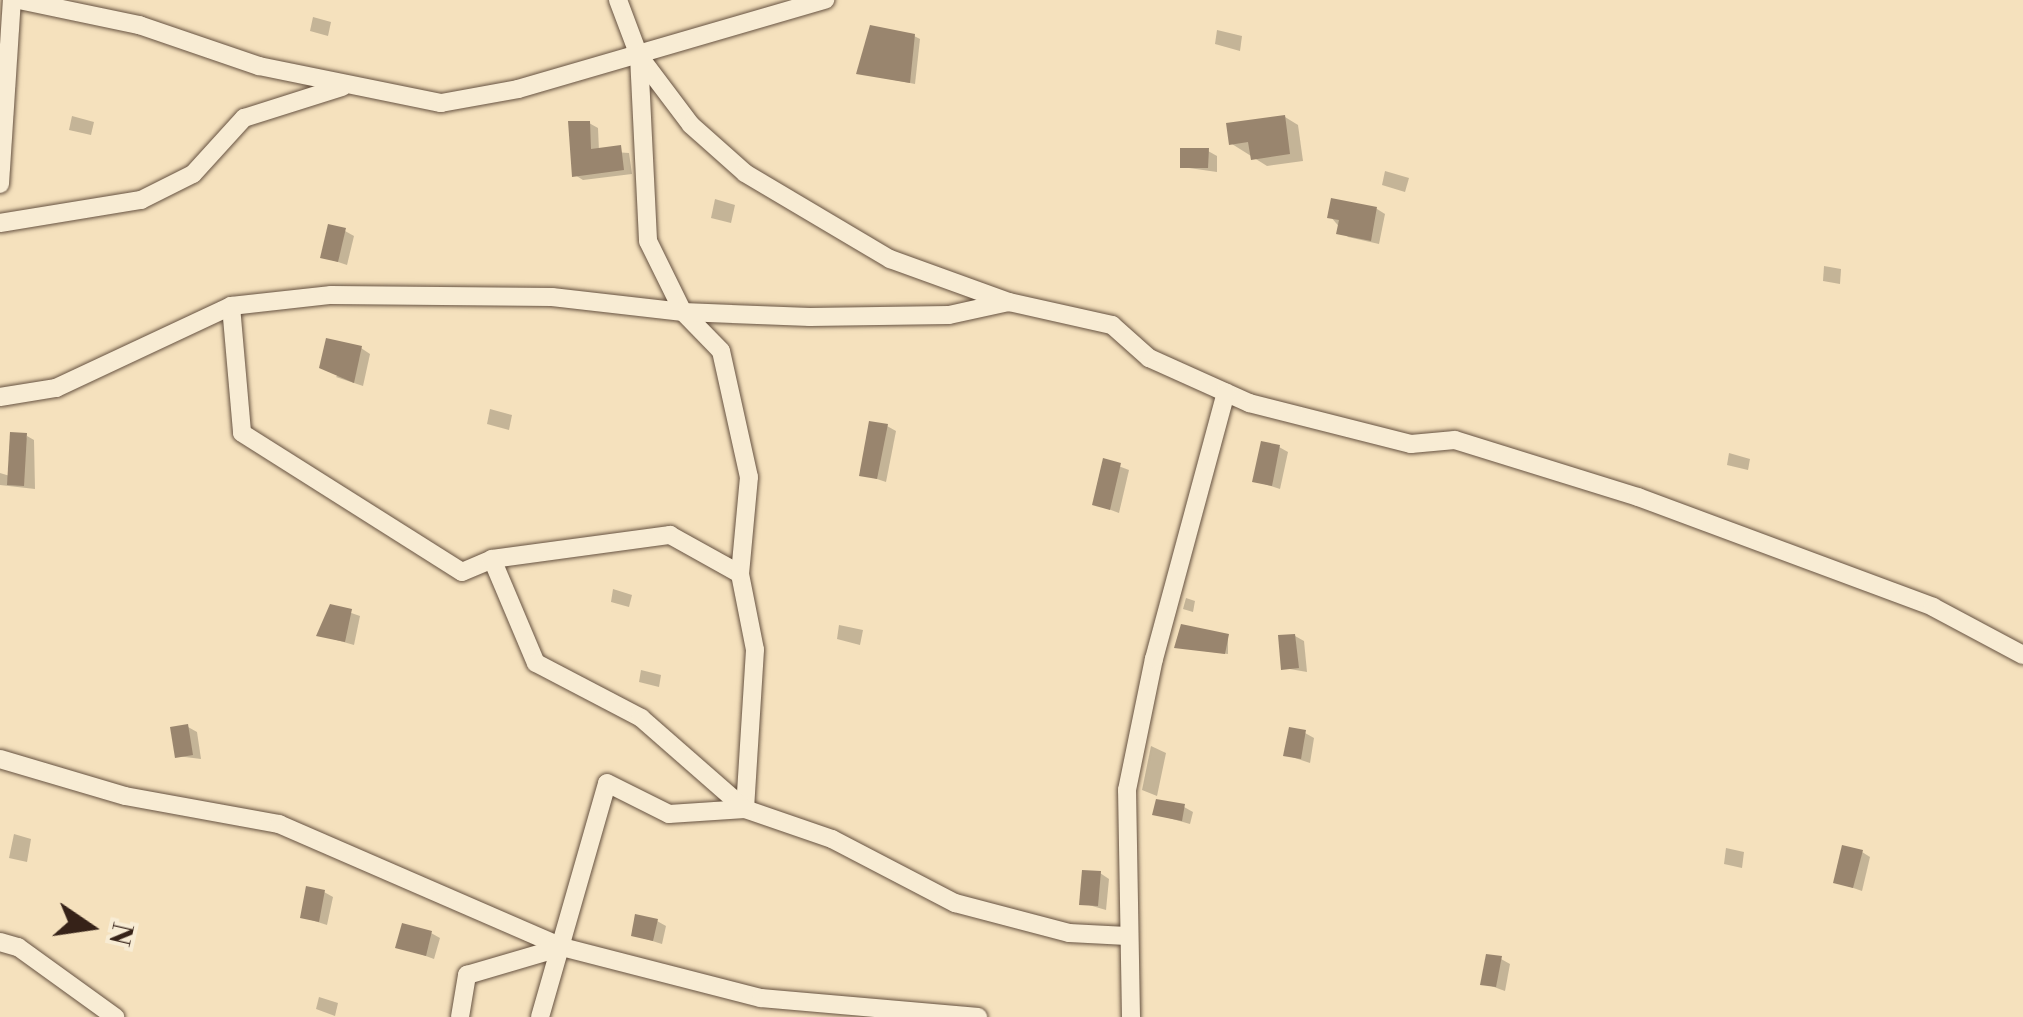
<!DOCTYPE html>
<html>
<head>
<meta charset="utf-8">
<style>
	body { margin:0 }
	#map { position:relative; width:2023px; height:1017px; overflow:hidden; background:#f5e1bd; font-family:"Libre Bodoni",serif }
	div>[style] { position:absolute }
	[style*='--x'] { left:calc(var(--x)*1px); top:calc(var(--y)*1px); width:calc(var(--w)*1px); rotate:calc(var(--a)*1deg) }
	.shadow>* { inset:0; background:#0003 }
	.building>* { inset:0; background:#99856e }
	.roads { filter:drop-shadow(0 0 2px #665241) drop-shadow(0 0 2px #665241) }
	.street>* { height:18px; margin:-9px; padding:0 9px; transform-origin:9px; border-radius:9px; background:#f8ecd4 }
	span { translate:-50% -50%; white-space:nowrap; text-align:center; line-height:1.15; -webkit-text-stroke:8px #f8ecd4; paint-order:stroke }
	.north { position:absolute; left:40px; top:877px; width:100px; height:100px; -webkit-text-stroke:8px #f8ecd4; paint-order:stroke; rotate:103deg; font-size:28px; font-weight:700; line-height:40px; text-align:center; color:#362218 }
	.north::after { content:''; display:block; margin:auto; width:35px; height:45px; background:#362218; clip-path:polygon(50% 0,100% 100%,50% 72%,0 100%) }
</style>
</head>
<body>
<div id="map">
	<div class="shadow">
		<div style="clip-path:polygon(313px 17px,331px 22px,328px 36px,310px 31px)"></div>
		<div style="clip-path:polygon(1217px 30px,1242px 36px,1240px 51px,1215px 44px)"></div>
		<div style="clip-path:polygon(914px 36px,920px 39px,915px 84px,858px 73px)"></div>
		<div style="clip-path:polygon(72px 116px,94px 122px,91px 135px,69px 130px)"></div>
		<div style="clip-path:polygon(1285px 117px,1298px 125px,1303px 161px,1267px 166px,1232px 144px)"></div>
		<div style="clip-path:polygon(589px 123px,598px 128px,599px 151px,629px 153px,632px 174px,583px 180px,575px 175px)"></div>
		<div style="clip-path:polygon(1208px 151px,1217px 156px,1217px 172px,1182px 167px)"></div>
		<div style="clip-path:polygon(1385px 171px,1409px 178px,1405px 192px,1382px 185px)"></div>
		<div style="clip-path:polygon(715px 199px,735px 205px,731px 223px,711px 218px)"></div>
		<div style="clip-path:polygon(1377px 209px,1385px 214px,1379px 244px,1348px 237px,1330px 216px)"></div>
		<div style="clip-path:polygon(345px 231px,354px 236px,347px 265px,323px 257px)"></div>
		<div style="clip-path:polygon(1824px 266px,1841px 269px,1840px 284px,1823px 281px)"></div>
		<div style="clip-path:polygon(361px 348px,370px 354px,363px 386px,336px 377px)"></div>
		<div style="clip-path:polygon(490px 409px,512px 415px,509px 430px,487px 424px)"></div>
		<div style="clip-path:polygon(887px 426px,896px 431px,886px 482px,862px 474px)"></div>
		<div style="clip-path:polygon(27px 436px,34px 440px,35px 489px,0 485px,0 473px,10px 476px)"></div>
		<div style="clip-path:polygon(1279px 447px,1288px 452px,1280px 489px,1255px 481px)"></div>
		<div style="clip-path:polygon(1729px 453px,1750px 459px,1748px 470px,1727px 465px)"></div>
		<div style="clip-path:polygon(1105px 461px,1129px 470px,1119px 513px,1095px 504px)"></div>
		<div style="clip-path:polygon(613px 589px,632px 595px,629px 607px,611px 602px)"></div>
		<div style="clip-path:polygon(1186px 598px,1195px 601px,1193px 612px,1183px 609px)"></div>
		<div style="clip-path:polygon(331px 606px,360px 616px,354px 645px,319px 635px)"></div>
		<div style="clip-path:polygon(839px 625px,863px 630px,860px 645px,837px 639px)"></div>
		<div style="clip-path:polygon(1228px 636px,1228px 654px,1181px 648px)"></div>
		<div style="clip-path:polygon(1295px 636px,1304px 641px,1307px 672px,1284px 668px)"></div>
		<div style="clip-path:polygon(641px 670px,661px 675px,659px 687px,639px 682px)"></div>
		<div style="clip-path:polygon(188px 727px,197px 732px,201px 759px,177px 756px)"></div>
		<div style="clip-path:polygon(1305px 733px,1314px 738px,1310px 763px,1286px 755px)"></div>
		<div style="clip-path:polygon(1151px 746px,1166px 753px,1157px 796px,1142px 790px)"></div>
		<div style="clip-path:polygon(1184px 807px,1193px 812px,1190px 824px,1155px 814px)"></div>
		<div style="clip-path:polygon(14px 834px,31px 839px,27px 862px,9px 858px)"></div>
		<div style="clip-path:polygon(1726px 848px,1744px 852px,1742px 868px,1724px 864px)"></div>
		<div style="clip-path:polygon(1862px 852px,1870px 857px,1862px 891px,1836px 882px)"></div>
		<div style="clip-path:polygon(1100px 873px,1109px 879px,1106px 910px,1082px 903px)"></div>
		<div style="clip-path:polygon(324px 892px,333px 897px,327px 925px,302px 917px)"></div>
		<div style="clip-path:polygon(657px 921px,666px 926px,662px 944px,633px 935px)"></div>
		<div style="clip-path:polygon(431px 933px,440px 938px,434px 959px,398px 946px)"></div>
		<div style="clip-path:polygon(1501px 959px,1510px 964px,1505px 991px,1483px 983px)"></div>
		<div style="clip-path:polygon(319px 997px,338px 1003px,335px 1016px,316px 1009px)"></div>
	</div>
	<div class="building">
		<div style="clip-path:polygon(870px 25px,915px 34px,910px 83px,856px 74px)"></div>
		<div style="clip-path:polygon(1285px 115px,1290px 154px,1251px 160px,1248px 142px,1229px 145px,1226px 123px)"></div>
		<div style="clip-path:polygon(568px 121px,590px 121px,591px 149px,621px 145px,624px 170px,572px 177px)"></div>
		<div style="clip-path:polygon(1180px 148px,1209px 148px,1208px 168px,1180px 168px)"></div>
		<div style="clip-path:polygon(1331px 198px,1377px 207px,1371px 241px,1336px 234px,1339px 220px,1327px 218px)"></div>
		<div style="clip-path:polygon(328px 224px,346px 228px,338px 262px,320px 258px)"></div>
		<div style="clip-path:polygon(326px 338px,362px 346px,354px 383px,319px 368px)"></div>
		<div style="clip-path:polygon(869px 421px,888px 424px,877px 479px,859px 476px)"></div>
		<div style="clip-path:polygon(10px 432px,27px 433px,24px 486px,7px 485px)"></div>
		<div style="clip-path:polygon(1261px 441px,1280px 445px,1272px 486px,1252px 482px)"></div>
		<div style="clip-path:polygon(1103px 458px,1121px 463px,1110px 510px,1092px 505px)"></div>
		<div style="clip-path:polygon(330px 604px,352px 609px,345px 642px,316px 636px)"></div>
		<div style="clip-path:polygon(1181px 624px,1229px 634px,1225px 654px,1174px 648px)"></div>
		<div style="clip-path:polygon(1295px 634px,1299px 668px,1281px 670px,1278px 635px)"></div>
		<div style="clip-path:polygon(188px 724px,193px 755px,175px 758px,170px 727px)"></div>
		<div style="clip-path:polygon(1289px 727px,1306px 730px,1301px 759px,1283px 756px)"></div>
		<div style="clip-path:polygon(1156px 799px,1185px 804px,1182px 821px,1152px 815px)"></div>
		<div style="clip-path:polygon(1842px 845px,1863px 850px,1853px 888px,1833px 883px)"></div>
		<div style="clip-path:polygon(1082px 870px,1101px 871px,1098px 906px,1079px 905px)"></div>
		<div style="clip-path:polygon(306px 886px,325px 890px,319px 922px,300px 918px)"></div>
		<div style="clip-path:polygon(635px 914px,658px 919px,653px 941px,631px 936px)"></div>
		<div style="clip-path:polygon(402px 923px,432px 931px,426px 956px,395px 948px)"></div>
		<div style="clip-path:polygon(1486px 954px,1502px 956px,1496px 987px,1480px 985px)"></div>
	</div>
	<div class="roads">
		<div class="street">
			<div style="--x:19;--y:0;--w:123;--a:11.8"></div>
			<div style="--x:139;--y:25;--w:127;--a:18.9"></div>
			<div style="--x:259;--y:66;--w:186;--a:11.5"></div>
			<div style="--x:441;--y:103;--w:78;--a:-10.3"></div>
			<div style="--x:518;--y:89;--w:320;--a:-16.2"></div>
			<div style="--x:618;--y:0;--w:60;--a:69.4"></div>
			<div style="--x:639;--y:56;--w:86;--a:53"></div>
			<div style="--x:691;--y:125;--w:72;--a:41.6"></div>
			<div style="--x:745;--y:173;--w:169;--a:30.7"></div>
			<div style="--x:890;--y:259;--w:127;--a:19.9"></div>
			<div style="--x:1009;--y:302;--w:106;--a:12.6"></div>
			<div style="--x:1112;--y:325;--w:50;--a:41.7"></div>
			<div style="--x:1149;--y:358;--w:110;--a:24.2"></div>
			<div style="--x:1249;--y:403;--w:167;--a:14.2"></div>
			<div style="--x:1411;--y:444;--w:44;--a:-5.2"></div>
			<div style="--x:1455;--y:440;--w:192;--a:17.3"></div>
			<div style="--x:1638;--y:497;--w:315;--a:20.4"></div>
			<div style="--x:1933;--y:607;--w:102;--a:28.1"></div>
			<div style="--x:639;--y:56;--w:185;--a:87.2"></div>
			<div style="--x:648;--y:241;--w:79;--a:63.8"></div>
			<div style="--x:683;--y:312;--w:54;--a:45.7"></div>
			<div style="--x:721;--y:351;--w:129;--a:77.5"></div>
			<div style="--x:749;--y:477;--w:97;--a:95.3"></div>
			<div style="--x:740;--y:574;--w:77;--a:78.8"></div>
			<div style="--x:755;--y:650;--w:159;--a:93.6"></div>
			<div style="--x:0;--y:184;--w:184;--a:-86.3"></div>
			<div style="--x:0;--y:223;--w:143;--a:-9.3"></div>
			<div style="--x:141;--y:200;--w:58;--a:-26.6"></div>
			<div style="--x:193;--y:174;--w:76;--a:-47.7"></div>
			<div style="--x:244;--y:118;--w:103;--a:-17.6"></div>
			<div style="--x:231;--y:306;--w:127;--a:85"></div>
			<div style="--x:242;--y:433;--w:260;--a:32.3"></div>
			<div style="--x:462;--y:572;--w:33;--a:-23"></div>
			<div style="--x:492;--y:559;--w:113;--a:67.1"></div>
			<div style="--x:536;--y:663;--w:119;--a:27.6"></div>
			<div style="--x:641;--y:718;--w:138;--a:41.2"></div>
			<div style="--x:745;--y:809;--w:92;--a:19"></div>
			<div style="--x:832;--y:839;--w:139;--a:27.5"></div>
			<div style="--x:955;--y:903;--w:118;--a:14.7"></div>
			<div style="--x:1069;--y:933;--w:58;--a:3"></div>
			<div style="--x:0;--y:397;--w:57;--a:-9.1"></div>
			<div style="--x:56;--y:388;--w:193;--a:-25.1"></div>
			<div style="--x:231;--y:306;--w:101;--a:-6.3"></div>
			<div style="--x:331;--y:295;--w:221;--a:0.5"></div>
			<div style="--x:552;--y:297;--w:132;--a:6.5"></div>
			<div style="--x:683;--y:312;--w:127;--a:2.3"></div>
			<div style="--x:810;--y:317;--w:139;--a:-0.8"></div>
			<div style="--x:949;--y:315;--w:60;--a:-12.4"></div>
			<div style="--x:492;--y:559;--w:180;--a:-7.7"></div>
			<div style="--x:670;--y:535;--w:80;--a:29.1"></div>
			<div style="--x:0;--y:759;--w:130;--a:16.5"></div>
			<div style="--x:125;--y:796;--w:157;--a:10.3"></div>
			<div style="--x:279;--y:824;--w:309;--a:23.5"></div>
			<div style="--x:562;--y:947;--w:205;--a:14.4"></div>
			<div style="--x:761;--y:998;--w:218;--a:5"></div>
			<div style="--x:0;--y:942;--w:19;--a:16"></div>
			<div style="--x:18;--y:947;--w:120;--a:35.8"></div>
			<div style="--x:460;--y:1017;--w:43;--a:-80.5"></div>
			<div style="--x:467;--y:975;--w:99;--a:-16.4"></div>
			<div style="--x:540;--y:1017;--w:243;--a:-74"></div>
			<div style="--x:607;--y:783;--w:69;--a:26.6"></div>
			<div style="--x:669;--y:814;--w:76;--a:-3.8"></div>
			<div style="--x:1131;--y:1017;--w:227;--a:-91"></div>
			<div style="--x:1127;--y:790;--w:134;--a:-78.4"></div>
			<div style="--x:1154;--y:659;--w:276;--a:-74.9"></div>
		</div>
	</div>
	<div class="north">N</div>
</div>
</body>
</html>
